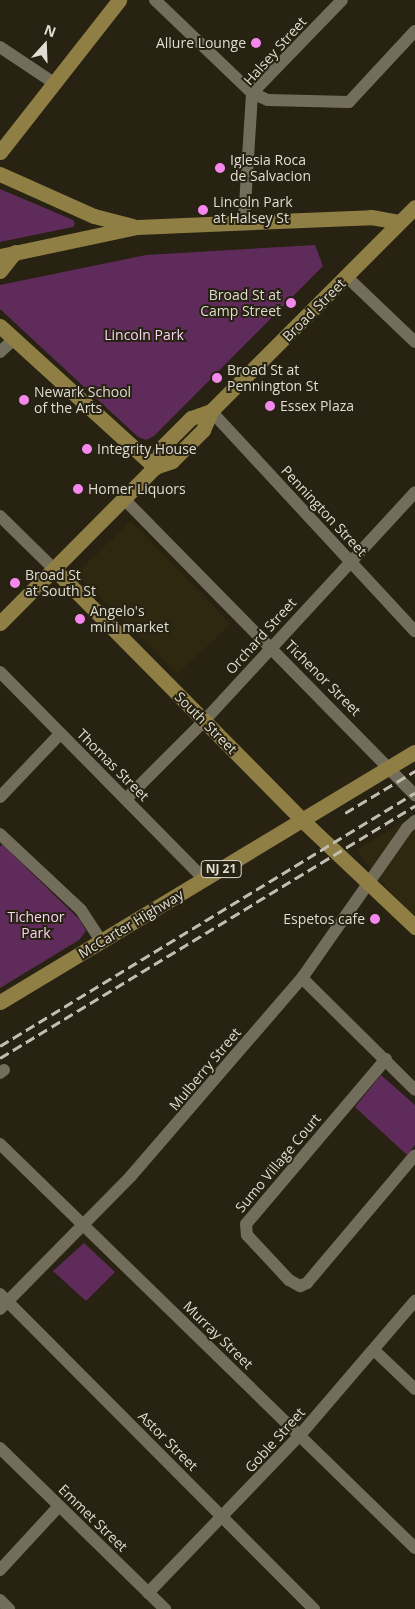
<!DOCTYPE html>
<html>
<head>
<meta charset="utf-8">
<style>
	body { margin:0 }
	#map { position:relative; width:415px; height:1609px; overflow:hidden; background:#272211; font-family:"Open Sans",sans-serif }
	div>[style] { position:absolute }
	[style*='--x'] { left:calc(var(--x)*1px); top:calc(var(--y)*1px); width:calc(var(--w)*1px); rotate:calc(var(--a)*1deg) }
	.built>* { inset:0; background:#2f2811 }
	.green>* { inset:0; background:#5f2b5b }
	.minor>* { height:12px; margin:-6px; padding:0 6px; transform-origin:6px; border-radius:6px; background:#736e5b }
	.major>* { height:15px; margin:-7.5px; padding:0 7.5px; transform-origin:7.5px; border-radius:7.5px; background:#8f7f45 }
	.rail>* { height:2.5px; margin-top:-1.25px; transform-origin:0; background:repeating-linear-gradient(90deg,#c1bdb2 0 10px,transparent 0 15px) }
	.dots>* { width:14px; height:14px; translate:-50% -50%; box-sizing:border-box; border:2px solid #272211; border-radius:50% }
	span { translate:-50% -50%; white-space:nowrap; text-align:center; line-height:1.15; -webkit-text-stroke:4px #272211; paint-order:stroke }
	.shield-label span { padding:1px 4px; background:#272211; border:1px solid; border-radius:4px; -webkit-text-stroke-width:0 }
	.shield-label { font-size:12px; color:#dfdcd2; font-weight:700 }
	.poi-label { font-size:14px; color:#dfdcd2 }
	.right { translate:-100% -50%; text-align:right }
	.left { translate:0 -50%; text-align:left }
	.street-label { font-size:14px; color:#dfdcd2 }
	.park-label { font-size:14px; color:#f9d4f4 }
	.north { position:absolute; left:20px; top:20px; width:50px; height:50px; -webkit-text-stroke:4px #272211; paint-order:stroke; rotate:20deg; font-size:14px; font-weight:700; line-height:20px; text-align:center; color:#dfdcd2 }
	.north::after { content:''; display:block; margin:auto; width:18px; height:22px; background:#dfdcd2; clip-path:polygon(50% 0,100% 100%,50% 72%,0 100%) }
</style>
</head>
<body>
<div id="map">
	<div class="built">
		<div style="clip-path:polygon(131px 521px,231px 624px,177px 674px,76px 574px)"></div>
		<div style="clip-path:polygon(415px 815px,415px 921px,356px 850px)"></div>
	</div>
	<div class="green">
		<div style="clip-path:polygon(0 189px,73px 220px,75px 224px,73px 227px,0 242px)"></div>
		<div style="clip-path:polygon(315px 245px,323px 266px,154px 436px,146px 440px,138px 437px,0 309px,0 285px,146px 255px)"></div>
		<div style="clip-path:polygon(3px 845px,80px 920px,86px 931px,79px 940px,0 988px,0 846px)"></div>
		<div style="clip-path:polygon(381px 1075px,415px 1105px,415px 1145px,407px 1155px,355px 1107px)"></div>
		<div style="clip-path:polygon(84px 1243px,115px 1272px,86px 1301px,53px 1271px)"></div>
	</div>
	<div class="minor">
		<div style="--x:155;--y:0;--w:134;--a:43.8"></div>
		<div style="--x:252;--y:93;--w:17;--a:24"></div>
		<div style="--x:268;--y:100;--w:81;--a:1.4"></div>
		<div style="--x:349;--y:102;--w:97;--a:-47.1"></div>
		<div style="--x:0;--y:47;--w:65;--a:33.7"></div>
		<div style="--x:244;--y:221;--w:128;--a:-86.4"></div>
		<div style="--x:252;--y:93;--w:129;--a:-45.9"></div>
		<div style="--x:347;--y:277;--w:94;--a:43.7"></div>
		<div style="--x:0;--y:352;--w:19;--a:-43"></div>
		<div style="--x:211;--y:411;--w:300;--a:47.2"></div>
		<div style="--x:123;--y:498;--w:417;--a:45.5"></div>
		<div style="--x:0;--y:516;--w:76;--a:44.5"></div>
		<div style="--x:0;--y:672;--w:291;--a:45.4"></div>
		<div style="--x:0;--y:797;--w:87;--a:-46.4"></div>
		<div style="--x:127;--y:798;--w:109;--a:-45"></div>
		<div style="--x:204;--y:721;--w:311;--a:-47.3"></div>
		<div style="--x:0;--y:834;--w:111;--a:43.2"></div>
		<div style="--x:81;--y:910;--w:38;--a:57"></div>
		<div style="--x:302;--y:978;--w:159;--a:44.7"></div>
		<div style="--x:386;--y:1059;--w:216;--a:130.3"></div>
		<div style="--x:246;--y:1224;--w:11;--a:85"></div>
		<div style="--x:247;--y:1235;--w:62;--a:47"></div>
		<div style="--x:289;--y:1280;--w:13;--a:29"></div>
		<div style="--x:300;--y:1286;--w:8;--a:-23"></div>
		<div style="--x:307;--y:1283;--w:167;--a:-49.8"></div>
		<div style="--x:0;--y:1073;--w:5;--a:-37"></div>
		<div style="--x:0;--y:1144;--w:579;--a:44.23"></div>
		<div style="--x:0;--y:1294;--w:445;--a:45.1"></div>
		<div style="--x:0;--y:1309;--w:187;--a:-45.4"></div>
		<div style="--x:131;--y:1176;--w:262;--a:-49.2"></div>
		<div style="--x:302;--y:978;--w:183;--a:-55"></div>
		<div style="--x:407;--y:828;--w:11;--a:-41"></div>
		<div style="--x:375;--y:1351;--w:55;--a:43.5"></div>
		<div style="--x:0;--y:1448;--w:231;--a:44.3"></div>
		<div style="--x:0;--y:1570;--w:87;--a:-47.3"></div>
		<div style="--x:148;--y:1593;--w:219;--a:-46.1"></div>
		<div style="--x:300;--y:1435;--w:177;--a:-49.4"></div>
		<div style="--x:0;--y:1600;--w:13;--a:45"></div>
	</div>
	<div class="major">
		<div style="--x:0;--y:152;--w:193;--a:-51.9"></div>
		<div style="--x:0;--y:174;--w:103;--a:24.1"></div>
		<div style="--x:94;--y:216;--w:40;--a:14.4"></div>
		<div style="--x:0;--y:256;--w:140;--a:-12"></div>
		<div style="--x:137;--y:227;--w:234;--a:-2.4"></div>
		<div style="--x:371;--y:217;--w:28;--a:10"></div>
		<div style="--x:0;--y:271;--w:24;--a:-52"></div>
		<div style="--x:0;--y:326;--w:210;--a:42.3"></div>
		<div style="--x:155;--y:467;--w:18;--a:-19"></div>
		<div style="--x:172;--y:461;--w:44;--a:-45"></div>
		<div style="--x:203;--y:430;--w:21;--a:-67"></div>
		<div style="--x:211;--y:411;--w:288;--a:-45"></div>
		<div style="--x:54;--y:569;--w:353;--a:45.3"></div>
		<div style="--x:302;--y:820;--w:156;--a:43.4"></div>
		<div style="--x:0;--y:623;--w:220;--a:-45.2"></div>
		<div style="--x:155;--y:467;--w:21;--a:-71"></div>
		<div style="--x:162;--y:447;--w:41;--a:-45"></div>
		<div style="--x:191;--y:418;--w:21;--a:-19"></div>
		<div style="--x:0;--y:1002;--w:484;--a:-31.1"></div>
	</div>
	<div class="rail">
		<div style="--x:345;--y:813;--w:82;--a:-31"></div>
		<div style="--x:0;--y:1046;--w:486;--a:-31.4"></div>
		<div style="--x:0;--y:1058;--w:486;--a:-31.3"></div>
	</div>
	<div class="dots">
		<div style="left:256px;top:43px;background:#f688ed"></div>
		<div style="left:220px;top:168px;background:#f688ed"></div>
		<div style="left:203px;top:210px;background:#f688ed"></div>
		<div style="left:291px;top:303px;background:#f688ed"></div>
		<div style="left:217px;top:378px;background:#f688ed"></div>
		<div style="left:24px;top:400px;background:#f688ed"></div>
		<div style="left:270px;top:406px;background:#f688ed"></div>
		<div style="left:87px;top:449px;background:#f688ed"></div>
		<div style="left:78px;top:489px;background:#f688ed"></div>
		<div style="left:15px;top:583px;background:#f688ed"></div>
		<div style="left:80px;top:619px;background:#f688ed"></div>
		<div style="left:375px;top:919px;background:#f688ed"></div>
	</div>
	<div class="shield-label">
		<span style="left:221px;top:869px">NJ 21</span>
	</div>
	<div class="poi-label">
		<span class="right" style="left:246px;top:43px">Allure Lounge</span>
		<span class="left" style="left:230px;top:168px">Iglesia Roca<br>de Salvacion</span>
		<span class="left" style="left:213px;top:210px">Lincoln Park<br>at Halsey St</span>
		<span class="right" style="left:281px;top:303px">Broad St at<br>Camp Street</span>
		<span class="left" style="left:227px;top:378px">Broad St at<br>Pennington St</span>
		<span class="left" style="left:34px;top:400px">Newark School<br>of the Arts</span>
		<span class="left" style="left:280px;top:406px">Essex Plaza</span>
		<span class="left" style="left:97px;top:449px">Integrity House</span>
		<span class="left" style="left:88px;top:489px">Homer Liquors</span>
		<span class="left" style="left:25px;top:583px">Broad St<br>at South St</span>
		<span class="left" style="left:90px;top:619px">Angelo's<br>mini market</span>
		<span class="right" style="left:365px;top:919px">Espetos cafe</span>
	</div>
	<div class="street-label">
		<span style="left:275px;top:51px;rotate:-48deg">Halsey Street</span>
		<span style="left:314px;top:310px;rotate:-45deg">Broad Street</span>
		<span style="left:324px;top:511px;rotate:47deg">Pennington Street</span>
		<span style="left:261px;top:636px;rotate:-48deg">Orchard Street</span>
		<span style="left:323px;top:678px;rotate:45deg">Tichenor Street</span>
		<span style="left:206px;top:723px;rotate:45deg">South Street</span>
		<span style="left:113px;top:765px;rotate:45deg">Thomas Street</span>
		<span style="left:131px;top:924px;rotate:-31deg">McCarter Highway</span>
		<span style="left:205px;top:1069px;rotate:-50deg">Mulberry Street</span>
		<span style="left:278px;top:1163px;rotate:-50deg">Sumo Village Court</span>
		<span style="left:218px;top:1335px;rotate:44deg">Murray Street</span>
		<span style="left:275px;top:1440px;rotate:-48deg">Goble Street</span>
		<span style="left:168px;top:1441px;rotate:45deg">Astor Street</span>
		<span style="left:93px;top:1518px;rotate:44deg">Emmet Street</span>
	</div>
	<div class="park-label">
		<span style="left:144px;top:335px">Lincoln Park</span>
		<span style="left:36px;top:925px">Tichenor<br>Park</span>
	</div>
	<div class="north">N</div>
</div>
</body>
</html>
